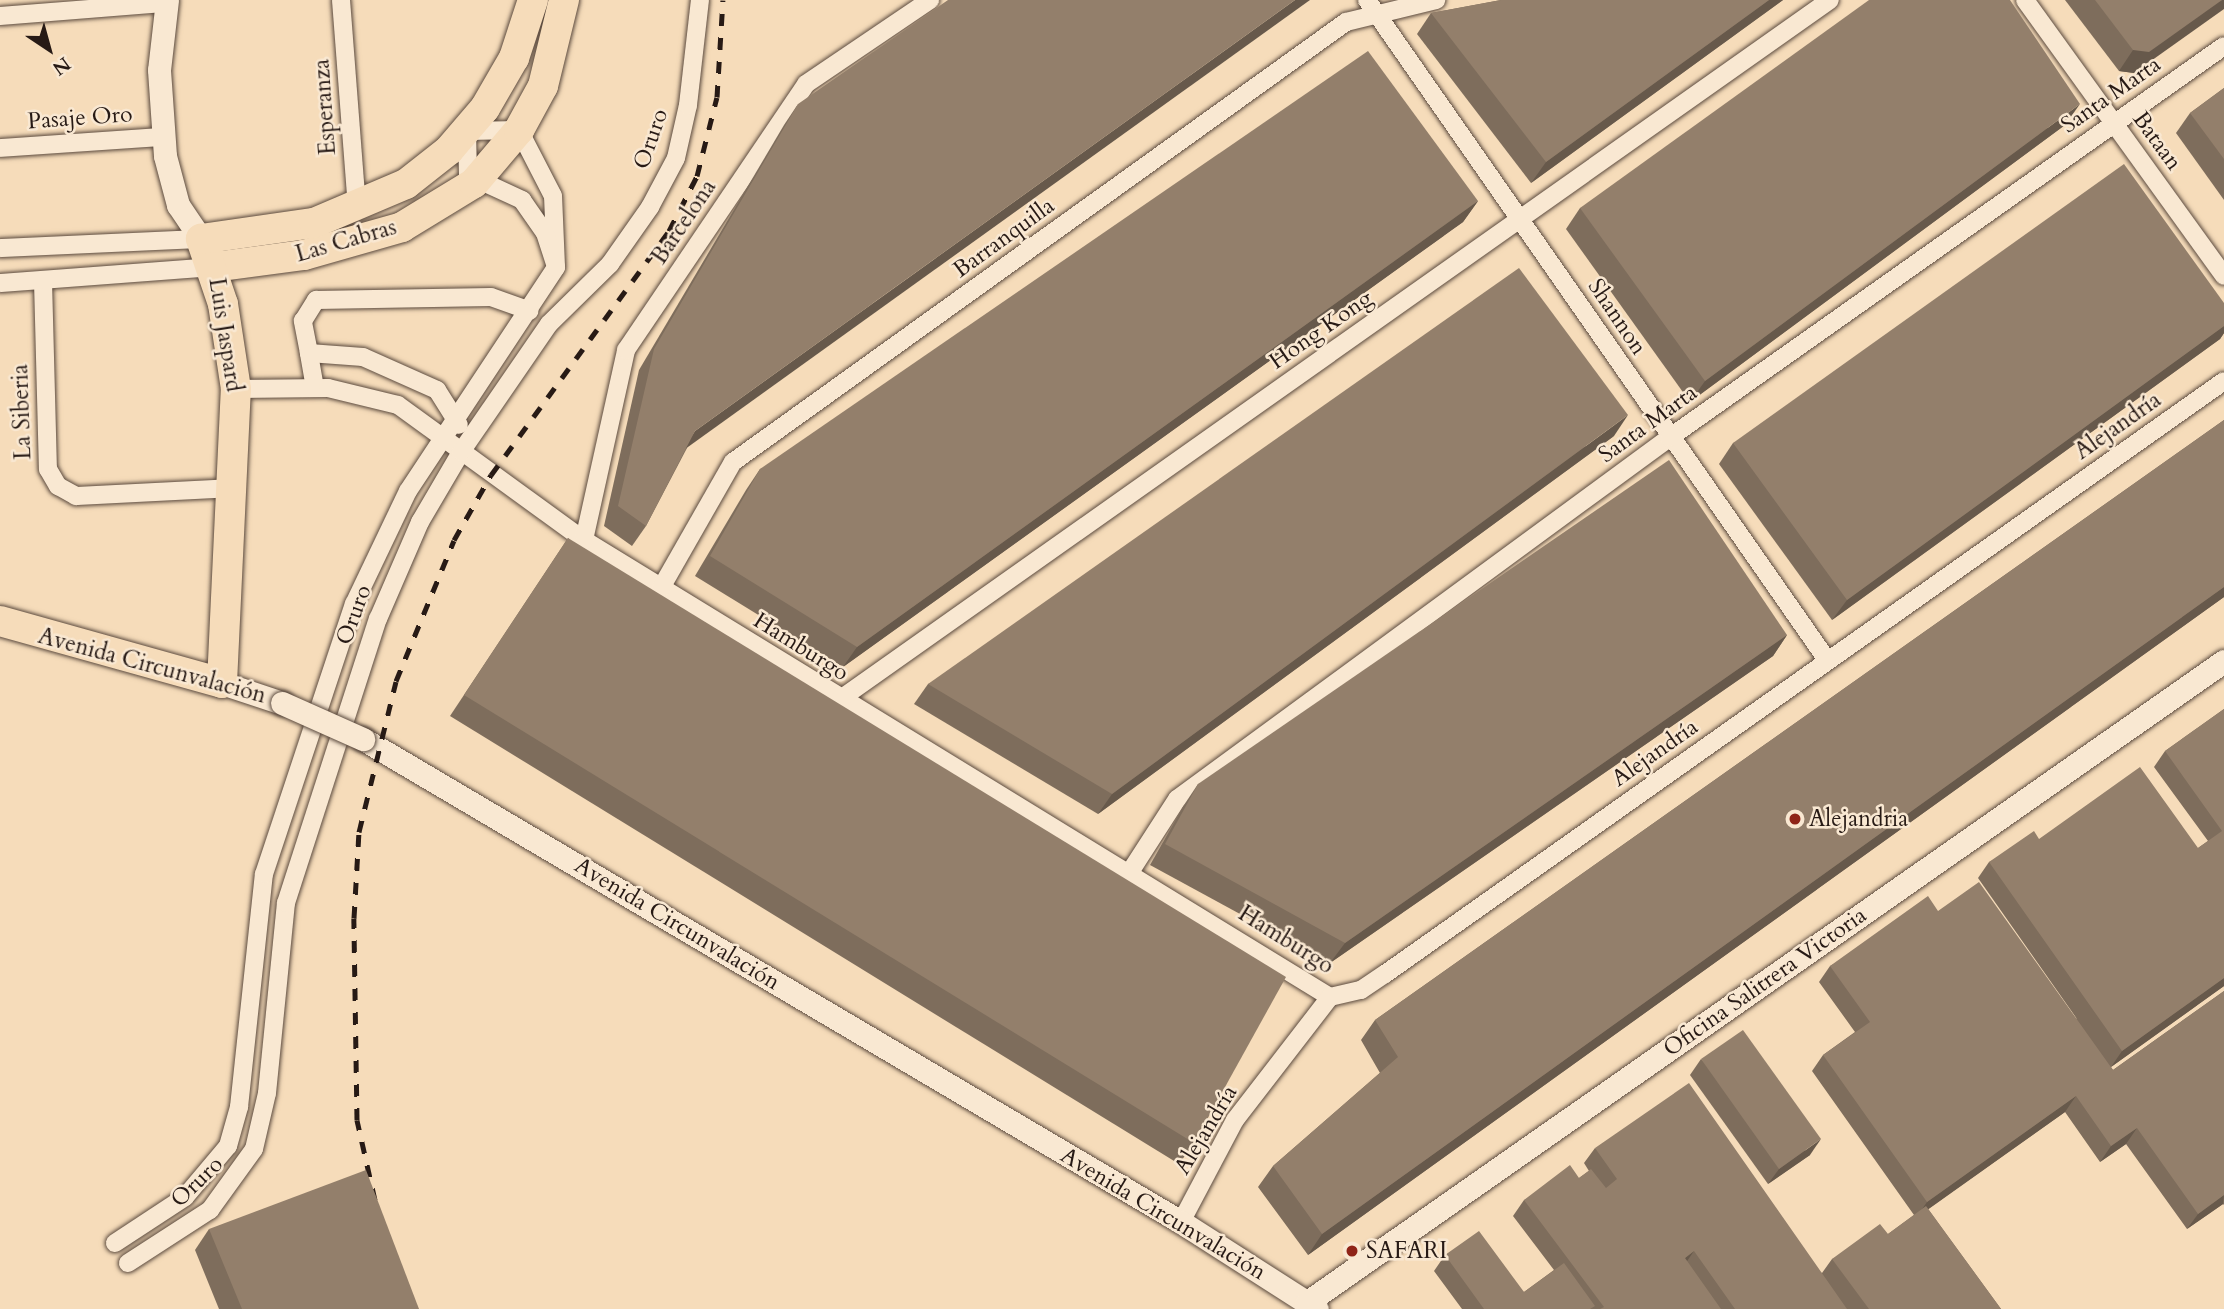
<!DOCTYPE html>
<html>
<head>
<meta charset="utf-8">
<style>
	body { margin:0 }
	#map { position:relative; width:2224px; height:1309px; overflow:hidden; background:#f6dcba; font-family:Cardo,serif }
	div>[style] { position:absolute }
	[style*='--x'] { left:calc(var(--x)*1px); top:calc(var(--y)*1px); width:calc(var(--w)*1px); rotate:calc(var(--a)*1deg) }
	.roads { filter:drop-shadow(0 0 2px #5b4a3e) drop-shadow(0 0 2px #5b4a3e) }
	.minor>* { height:18px; margin:-9px; padding:0 9px; transform-origin:9px; border-radius:9px; background:#f9e8d2 }
	.tertiary>* { height:23px; margin:-11.5px; padding:0 11.5px; transform-origin:11.5px; border-radius:11.5px; background:#f9e8d2 }
	.primary>* { height:30px; margin:-15px; padding:0 15px; transform-origin:15px; border-radius:15px; background:#f6dcba }
	.rail>* { height:5px; margin-top:-2.5px; transform-origin:0; background:repeating-linear-gradient(90deg,#271a15 0 12px,transparent 0 24px) }
	.bridges { filter:drop-shadow(0 0 2px #5b4a3e) drop-shadow(0 0 2px #5b4a3e) }
	.tertiary-bridge>* { height:23px; margin:-11.5px; padding:0 11.5px; transform-origin:11.5px; border-radius:11.5px; background:#f9e8d2 }
	.wall>* { inset:0; background:#7e6d5c }
	.shaded-wall>* { inset:0; background:#67594b }
	.building>* { inset:0; background:#937f6b }
	.dots>* { width:19px; height:19px; translate:-50% -50%; box-sizing:border-box; border:4px solid #f9e8d2; border-radius:50% }
	span { translate:-50% -50%; white-space:nowrap; text-align:center; line-height:1.15; -webkit-text-stroke:5px #f9e8d2; paint-order:stroke }
	.street-label { font-size:23px; color:#271a15 }
	.poi-label { font-size:23px; color:#271a15 }
	.left { translate:0 -50%; text-align:left }
	.north { position:absolute; left:14px; top:14px; width:70px; height:70px; -webkit-text-stroke:5px #f9e8d2; paint-order:stroke; rotate:144deg; font-size:19px; font-weight:700; line-height:28px; text-align:center; color:#271a15 }
	.north::after { content:''; display:block; margin:auto; width:24px; height:32px; background:#271a15; clip-path:polygon(50% 0,100% 100%,50% 72%,0 100%) }
</style>
</head>
<body>
<div id="map">
	<div class="roads">
		<div class="minor">
			<div style="--x:341;--y:0;--w:211;--a:85.6"></div>
			<div style="--x:1367;--y:0;--w:804;--a:55.12"></div>
			<div style="--x:2025;--y:0;--w:340;--a:54.2"></div>
			<div style="--x:0;--y:16;--w:167;--a:-4.5"></div>
			<div style="--x:0;--y:148;--w:163;--a:-3.9"></div>
			<div style="--x:0;--y:248;--w:201;--a:-2.6"></div>
			<div style="--x:43;--y:281;--w:188;--a:88.5"></div>
			<div style="--x:48;--y:469;--w:20;--a:60"></div>
			<div style="--x:58;--y:486;--w:21;--a:29"></div>
			<div style="--x:76;--y:496;--w:159;--a:-2.9"></div>
			<div style="--x:0;--y:283;--w:215;--a:-4.3"></div>
			<div style="--x:309;--y:353;--w:33;--a:-101"></div>
			<div style="--x:303;--y:321;--w:25;--a:-58"></div>
			<div style="--x:316;--y:300;--w:175;--a:-1"></div>
			<div style="--x:491;--y:297;--w:41;--a:19.7"></div>
			<div style="--x:315;--y:388;--w:36;--a:-100"></div>
			<div style="--x:309;--y:353;--w:54;--a:4.2"></div>
			<div style="--x:363;--y:357;--w:81;--a:24"></div>
			<div style="--x:437;--y:390;--w:41;--a:57.8"></div>
			<div style="--x:236;--y:389;--w:92;--a:-0.6"></div>
			<div style="--x:328;--y:388;--w:72;--a:13.7"></div>
			<div style="--x:398;--y:405;--w:230;--a:36"></div>
			<div style="--x:584;--y:540;--w:875;--a:31.49"></div>
			<div style="--x:584;--y:540;--w:195;--a:-77.5"></div>
			<div style="--x:626;--y:350;--w:321;--a:-55.9"></div>
			<div style="--x:806;--y:84;--w:150;--a:-34.1"></div>
			<div style="--x:661;--y:588;--w:145;--a:-60.3"></div>
			<div style="--x:733;--y:462;--w:755;--a:-35.67"></div>
			<div style="--x:1346;--y:22;--w:93;--a:-13.7"></div>
			<div style="--x:839;--y:700;--w:1213;--a:-35.24"></div>
			<div style="--x:1130;--y:872;--w:87;--a:-57.2"></div>
			<div style="--x:1177;--y:799;--w:610;--a:-36.27"></div>
			<div style="--x:1669;--y:438;--w:679;--a:-35.23"></div>
			<div style="--x:1181;--y:1222;--w:115;--a:-62.1"></div>
			<div style="--x:1235;--y:1120;--w:155;--a:-52.3"></div>
			<div style="--x:1330;--y:997;--w:32;--a:-13"></div>
			<div style="--x:1361;--y:990;--w:29;--a:-34"></div>
			<div style="--x:1385;--y:974;--w:1027;--a:-35.25"></div>
			<div style="--x:115;--y:1243;--w:84;--a:-33.3"></div>
			<div style="--x:185;--y:1197;--w:67;--a:-49.9"></div>
			<div style="--x:228;--y:1146;--w:41;--a:-74.2"></div>
			<div style="--x:239;--y:1107;--w:234;--a:-83.9"></div>
			<div style="--x:264;--y:874;--w:285;--a:-71.6"></div>
			<div style="--x:354;--y:604;--w:125;--a:-64.5"></div>
			<div style="--x:408;--y:491;--w:268;--a:-56.5"></div>
			<div style="--x:556;--y:267;--w:71;--a:-92.4"></div>
			<div style="--x:553;--y:196;--w:74;--a:-117.3"></div>
			<div style="--x:519;--y:130;--w:52;--a:178.9"></div>
			<div style="--x:467;--y:131;--w:44;--a:88.7"></div>
			<div style="--x:468;--y:175;--w:60;--a:24.8"></div>
			<div style="--x:522;--y:200;--w:40;--a:55.1"></div>
			<div style="--x:545;--y:233;--w:36;--a:72"></div>
			<div style="--x:128;--y:1263;--w:98;--a:-32.9"></div>
			<div style="--x:210;--y:1210;--w:75;--a:-54.2"></div>
			<div style="--x:254;--y:1149;--w:57;--a:-76.9"></div>
			<div style="--x:267;--y:1093;--w:191;--a:-84.3"></div>
			<div style="--x:286;--y:903;--w:299;--a:-72.1"></div>
			<div style="--x:378;--y:619;--w:106;--a:-66.6"></div>
			<div style="--x:420;--y:522;--w:81;--a:-59.6"></div>
			<div style="--x:461;--y:452;--w:155;--a:-55.5"></div>
			<div style="--x:549;--y:324;--w:86;--a:-44.5"></div>
			<div style="--x:610;--y:264;--w:70;--a:-54.9"></div>
			<div style="--x:650;--y:207;--w:55;--a:-62"></div>
			<div style="--x:676;--y:158;--w:54;--a:-77.2"></div>
			<div style="--x:688;--y:105;--w:106;--a:-83.5"></div>
		</div>
		<div class="tertiary">
			<div style="--x:167;--y:0;--w:70;--a:96.5"></div>
			<div style="--x:159;--y:70;--w:86;--a:86"></div>
			<div style="--x:165;--y:156;--w:51;--a:75.1"></div>
			<div style="--x:178;--y:205;--w:41;--a:55.9"></div>
			<div style="--x:222;--y:683;--w:63;--a:18.4"></div>
			<div style="--x:363;--y:739;--w:950;--a:30.56"></div>
			<div style="--x:1181;--y:1222;--w:161;--a:32.6"></div>
			<div style="--x:1306;--y:1303;--w:1120;--a:-34.97"></div>
		</div>
		<div class="primary">
			<div style="--x:214;--y:267;--w:91;--a:-7.6"></div>
			<div style="--x:304;--y:255;--w:102;--a:-15.9"></div>
			<div style="--x:402;--y:227;--w:84;--a:-31.4"></div>
			<div style="--x:474;--y:183;--w:70;--a:-49.7"></div>
			<div style="--x:519;--y:130;--w:50;--a:-61.4"></div>
			<div style="--x:543;--y:86;--w:89;--a:-76.3"></div>
			<div style="--x:0;--y:621;--w:230;--a:15.6"></div>
			<div style="--x:222;--y:683;--w:294;--a:-87.3"></div>
			<div style="--x:236;--y:389;--w:86;--a:-98.7"></div>
			<div style="--x:223;--y:304;--w:69;--a:-108.7"></div>
			<div style="--x:201;--y:239;--w:114;--a:-8.1"></div>
			<div style="--x:314;--y:223;--w:100;--a:-23"></div>
			<div style="--x:406;--y:184;--w:55;--a:-38.3"></div>
			<div style="--x:449;--y:150;--w:55;--a:-49.4"></div>
			<div style="--x:485;--y:108;--w:58;--a:-59.9"></div>
			<div style="--x:514;--y:58;--w:61;--a:-71.9"></div>
		</div>
	</div>
	<div class="rail">
		<div style="--x:375;--y:1200;--w:82;--a:-102.7"></div>
		<div style="--x:357;--y:1120;--w:202;--a:-90.9"></div>
		<div style="--x:354;--y:918;--w:86;--a:-86.7"></div>
		<div style="--x:359;--y:832;--w:155;--a:-76.2"></div>
		<div style="--x:396;--y:681;--w:152;--a:-67.6"></div>
		<div style="--x:454;--y:540;--w:75;--a:-60.4"></div>
		<div style="--x:491;--y:475;--w:302;--a:-53.9"></div>
		<div style="--x:669;--y:231;--w:62;--a:-63"></div>
		<div style="--x:697;--y:176;--w:81;--a:-75.8"></div>
		<div style="--x:717;--y:97;--w:97;--a:-86.5"></div>
	</div>
	<div class="bridges">
		<div class="tertiary-bridge">
			<div style="--x:282;--y:703;--w:89;--a:24"></div>
		</div>
	</div>
	<div class="wall">
		<div style="clip-path:polygon(1501px 0,1783px 0,1531px 183px,1417px 34px,1431px 13px)"></div>
		<div style="clip-path:polygon(2065px 0,2224px 0,2134px 73px,2119px 71px)"></div>
		<div style="clip-path:polygon(2224px 88px,2224px 200px,2176px 133px,2190px 113px)"></div>
		<div style="clip-path:polygon(798px 104px,687px 448px,646px 526px,632px 546px,604px 526px,639px 370px,784px 125px)"></div>
		<div style="clip-path:polygon(2065px 125px,1690px 402px,1566px 229px,1580px 208px)"></div>
		<div style="clip-path:polygon(1478px 201px,1463px 222px,843px 667px,695px 576px,746px 490px,760px 469px)"></div>
		<div style="clip-path:polygon(2224px 303px,2224px 333px,2220px 339px,1832px 620px,1719px 464px,1733px 443px)"></div>
		<div style="clip-path:polygon(2224px 420px,2224px 597px,1308px 1255px,1258px 1187px,1273px 1166px,1380px 1073px,1361px 1040px,1375px 1020px)"></div>
		<div style="clip-path:polygon(1614px 436px,1098px 814px,914px 704px,928px 684px)"></div>
		<div style="clip-path:polygon(568px 538px,1194px 1143px,1179px 1164px,450px 716px)"></div>
		<div style="clip-path:polygon(1787px 635px,1773px 656px,1330px 963px,1150px 865px,1184px 805px,1198px 784px)"></div>
		<div style="clip-path:polygon(2224px 709px,2224px 986px,2111px 1067px,2113px 1070px,2224px 991px,2224px 1205px,2223px 1204px,2187px 1229px,2126px 1144px,2100px 1162px,2065px 1112px,1928px 1209px,2001px 1309px,1462px 1309px,1434px 1271px,1445px 1255px,1524px 1292px,1554px 1270px,1513px 1216px,1524px 1200px,1579px 1178px,1589px 1171px,1584px 1163px,1595px 1148px,1822px 1273px,1832px 1259px,1888px 1234px,1914px 1215px,1812px 1071px,1823px 1055px,1855px 1032px,1819px 982px,1830px 966px,1938px 911px,2077px 1019px,1978px 878px,1989px 862px,2039px 839px,2198px 848px,2208px 841px,2154px 767px,2165px 751px)"></div>
		<div style="clip-path:polygon(1701px 1059px,1810px 1155px,1768px 1184px,1690px 1075px)"></div>
		<div style="clip-path:polygon(209px 1229px,419px 1309px,219px 1309px,195px 1250px)"></div>
	</div>
	<div class="shaded-wall">
		<div style="clip-path:polygon(1295px 0,1310px 0,681px 452px,695px 431px)"></div>
		<div style="clip-path:polygon(1769px 0,1783px 0,1531px 183px,1546px 162px)"></div>
		<div style="clip-path:polygon(2222px 0,2224px 0,2224px 9px,2134px 73px,2119px 71px,2133px 50px)"></div>
		<div style="clip-path:polygon(2080px 104px,2065px 125px,1690px 402px,1705px 381px)"></div>
		<div style="clip-path:polygon(1478px 201px,1463px 222px,843px 667px,857px 647px)"></div>
		<div style="clip-path:polygon(2224px 326px,2224px 333px,2220px 339px,1832px 620px,1847px 600px)"></div>
		<div style="clip-path:polygon(1628px 415px,1614px 436px,1098px 814px,1112px 794px)"></div>
		<div style="clip-path:polygon(2224px 587px,2224px 597px,1308px 1255px,1322px 1234px)"></div>
		<div style="clip-path:polygon(1787px 635px,1773px 656px,1330px 963px,1345px 943px)"></div>
		<div style="clip-path:polygon(2224px 978px,2224px 986px,2111px 1067px,2122px 1051px)"></div>
		<div style="clip-path:polygon(2076px 1096px,2065px 1112px,1916px 1218px,1927px 1202px)"></div>
		<div style="clip-path:polygon(2137px 1128px,2126px 1144px,2100px 1162px,2111px 1146px)"></div>
		<div style="clip-path:polygon(1821px 1139px,1810px 1155px,1768px 1184px,1779px 1169px)"></div>
		<div style="clip-path:polygon(2224px 1195px,2223px 1204px,2187px 1229px,2198px 1214px)"></div>
		<div style="clip-path:polygon(1694px 1251px,1683px 1267px,1685px 1258px)"></div>
	</div>
	<div class="building">
		<div style="clip-path:polygon(948px 0,1295px 0,695px 431px,646px 526px,618px 506px,654px 349px,798px 104px)"></div>
		<div style="clip-path:polygon(1501px 0,1769px 0,1546px 162px,1431px 13px)"></div>
		<div style="clip-path:polygon(1869px 0,2010px 0,2080px 104px,1705px 381px,1580px 208px)"></div>
		<div style="clip-path:polygon(2095px 0,2222px 0,2149px 52px,2133px 50px)"></div>
		<div style="clip-path:polygon(1368px 51px,1478px 201px,857px 647px,710px 556px,760px 469px)"></div>
		<div style="clip-path:polygon(2224px 88px,2224px 159px,2190px 113px)"></div>
		<div style="clip-path:polygon(2124px 164px,2224px 303px,2224px 326px,1847px 600px,1733px 443px)"></div>
		<div style="clip-path:polygon(1519px 268px,1628px 415px,1112px 794px,928px 684px)"></div>
		<div style="clip-path:polygon(2224px 420px,2224px 587px,1322px 1234px,1273px 1166px,1398px 1057px,1375px 1020px)"></div>
		<div style="clip-path:polygon(1669px 460px,1787px 635px,1345px 943px,1165px 844px,1198px 784px)"></div>
		<div style="clip-path:polygon(568px 538px,1286px 977px,1194px 1143px,464px 695px)"></div>
		<div style="clip-path:polygon(2224px 709px,2224px 978px,2122px 1051px,1989px 862px,2034px 831px,2039px 839px,2140px 767px,2198px 848px,2222px 831px,2165px 751px)"></div>
		<div style="clip-path:polygon(1979px 882px,2113px 1070px,2224px 991px,2224px 1195px,2198px 1214px,2137px 1128px,2111px 1146px,2076px 1096px,1927px 1202px,1823px 1055px,1870px 1022px,1830px 966px,1928px 896px,1938px 911px)"></div>
		<div style="clip-path:polygon(1743px 1030px,1821px 1139px,1779px 1169px,1701px 1059px)"></div>
		<div style="clip-path:polygon(1689px 1083px,1847px 1309px,1735px 1309px,1694px 1251px,1685px 1258px,1721px 1309px,1600px 1309px,1604px 1307px,1524px 1200px,1570px 1165px,1579px 1178px,1591px 1169px,1606px 1188px,1617px 1179px,1595px 1148px)"></div>
		<div style="clip-path:polygon(366px 1170px,419px 1309px,242px 1309px,209px 1229px)"></div>
		<div style="clip-path:polygon(1926px 1206px,2001px 1309px,1869px 1309px,1832px 1259px,1880px 1224px,1888px 1234px)"></div>
		<div style="clip-path:polygon(1479px 1231px,1524px 1292px,1564px 1263px,1595px 1306px,1590px 1309px,1484px 1309px,1445px 1255px)"></div>
	</div>
	<div class="dots">
		<div style="left:1795px;top:819px;background:#8f2418"></div>
		<div style="left:1352px;top:1251px;background:#8f2418"></div>
	</div>
	<div class="street-label">
		<span style="left:2111px;top:95px;rotate:-35deg">Santa Marta</span>
		<span style="left:325px;top:107px;rotate:-94deg">Esperanza</span>
		<span style="left:80px;top:118px;rotate:-4deg">Pasaje Oro</span>
		<span style="left:651px;top:139px;rotate:-71deg">Oruro</span>
		<span style="left:2157px;top:141px;rotate:54deg">Bataan</span>
		<span style="left:684px;top:222px;rotate:-56deg">Barcelona</span>
		<span style="left:1004px;top:238px;rotate:-36deg">Barranquilla</span>
		<span style="left:346px;top:241px;rotate:-16deg">Las Cabras</span>
		<span style="left:1617px;top:317px;rotate:56deg">Shannon</span>
		<span style="left:1321px;top:330px;rotate:-35deg">Hong Kong</span>
		<span style="left:225px;top:335px;rotate:81deg">Luis Jaspard</span>
		<span style="left:22px;top:412px;rotate:-92deg">La Siberia</span>
		<span style="left:1648px;top:424px;rotate:-36deg">Santa Marta</span>
		<span style="left:2118px;top:426px;rotate:-35deg">Alejandría</span>
		<span style="left:354px;top:615px;rotate:-70deg">Oruro</span>
		<span style="left:801px;top:647px;rotate:32deg">Hamburgo</span>
		<span style="left:152px;top:666px;rotate:15deg">Avenida Circunvalación</span>
		<span style="left:1655px;top:753px;rotate:-35deg">Alejandría</span>
		<span style="left:677px;top:924px;rotate:31deg">Avenida Circunvalación</span>
		<span style="left:1286px;top:940px;rotate:32deg">Hamburgo</span>
		<span style="left:1765px;top:982px;rotate:-35deg">Oficina Salitrera Victoria</span>
		<span style="left:1206px;top:1130px;rotate:-59deg">Alejandría</span>
		<span style="left:197px;top:1182px;rotate:-44deg">Oruro</span>
		<span style="left:1163px;top:1214px;rotate:31deg">Avenida Circunvalación</span>
	</div>
	<div class="poi-label">
		<span class="left" style="left:1809px;top:819px">Alejandria</span>
		<span class="left" style="left:1366px;top:1251px">SAFARI</span>
	</div>
	<div class="north">N</div>
</div>
</body>
</html>
